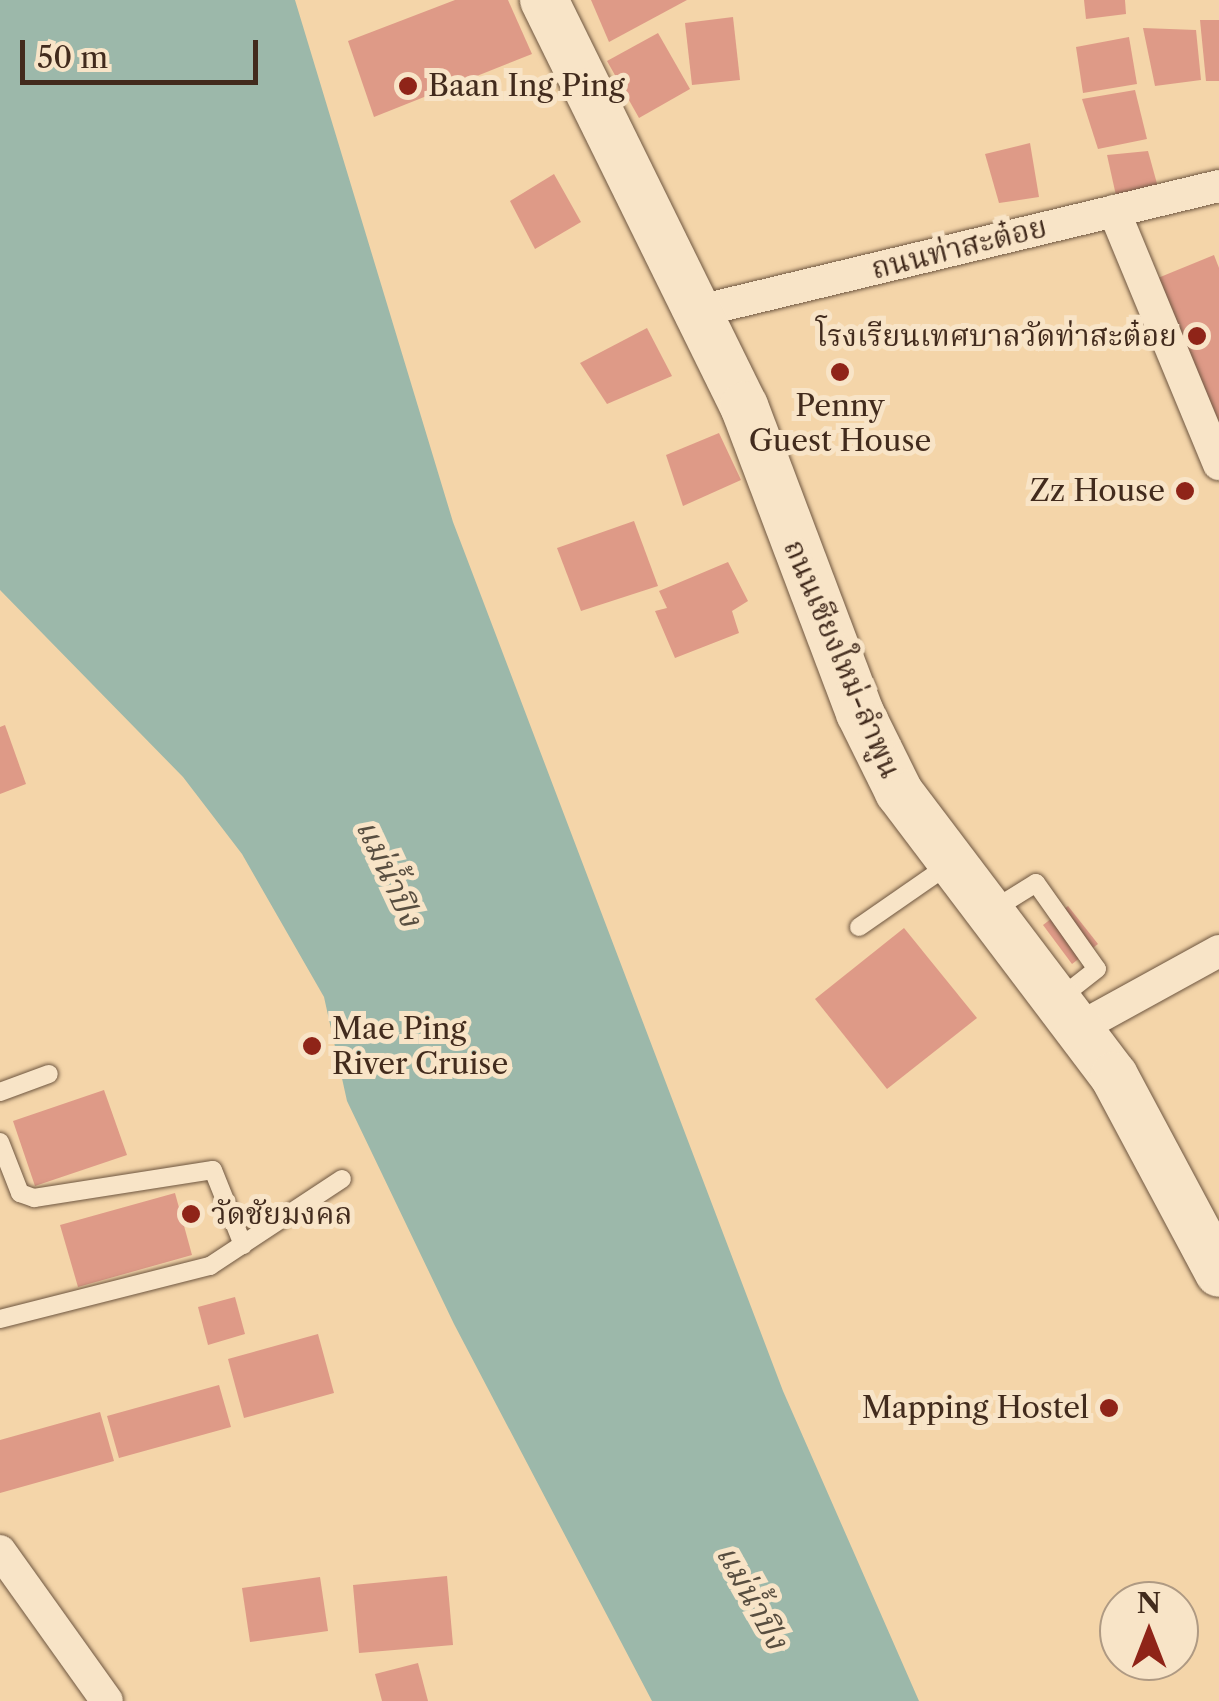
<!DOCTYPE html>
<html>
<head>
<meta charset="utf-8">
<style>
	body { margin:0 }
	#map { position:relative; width:1219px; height:1701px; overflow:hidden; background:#f4d5a9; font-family:"Libre Caslon Text","Noto Serif Thai",serif }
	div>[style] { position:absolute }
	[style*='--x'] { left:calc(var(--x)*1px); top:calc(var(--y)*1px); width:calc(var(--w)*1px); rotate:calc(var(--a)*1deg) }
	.water>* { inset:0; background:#9cb8aa }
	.building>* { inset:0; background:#de9a87 }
	.roads { filter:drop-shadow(0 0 2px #6e5640) drop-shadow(0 0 2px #6e5640) }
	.service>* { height:18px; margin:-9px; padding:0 9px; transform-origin:9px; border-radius:9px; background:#f8e4c7 }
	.minor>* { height:32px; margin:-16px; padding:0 16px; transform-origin:16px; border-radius:16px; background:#f8e4c7 }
	.secondary>* { height:48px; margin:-24px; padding:0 24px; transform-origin:24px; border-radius:24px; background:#f8e4c7 }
	.dots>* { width:28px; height:28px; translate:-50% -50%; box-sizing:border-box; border:5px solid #f8e4c7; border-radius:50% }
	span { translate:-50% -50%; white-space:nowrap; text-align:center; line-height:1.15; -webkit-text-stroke:10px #f8e4c7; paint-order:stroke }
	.poi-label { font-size:30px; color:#422b1d }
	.left { translate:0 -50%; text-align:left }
	.right { translate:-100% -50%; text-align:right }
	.street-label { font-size:30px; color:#422b1d }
	.water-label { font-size:32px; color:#584e40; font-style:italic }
	.north { position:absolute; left:1099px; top:1581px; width:100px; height:100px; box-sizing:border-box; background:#f8e4c7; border:2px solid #af9a83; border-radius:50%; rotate:0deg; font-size:28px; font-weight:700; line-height:40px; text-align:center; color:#422b1d }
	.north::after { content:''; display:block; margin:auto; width:35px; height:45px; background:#8f2418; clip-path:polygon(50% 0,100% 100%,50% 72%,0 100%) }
	.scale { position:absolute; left:20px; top:40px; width:238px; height:45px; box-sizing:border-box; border:5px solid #422b1d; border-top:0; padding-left:12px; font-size:30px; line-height:35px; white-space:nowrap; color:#422b1d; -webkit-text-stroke:8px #f8e4c7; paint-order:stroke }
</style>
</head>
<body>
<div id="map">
	<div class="water">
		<div style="clip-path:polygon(0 0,295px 0,453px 522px,783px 1391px,919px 1701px,652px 1701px,454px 1324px,347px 1101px,324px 997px,242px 854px,183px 777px,0 590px)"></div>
	</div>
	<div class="building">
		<div style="clip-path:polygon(455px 0,508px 0,532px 54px,374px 117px,348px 41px)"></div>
		<div style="clip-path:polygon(591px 0,687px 0,609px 42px)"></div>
		<div style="clip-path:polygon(1084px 0,1125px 0,1126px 14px,1086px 19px)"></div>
		<div style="clip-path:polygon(733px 17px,740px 80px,692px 85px,685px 23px)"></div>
		<div style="clip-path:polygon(1200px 20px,1219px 20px,1219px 81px,1206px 81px)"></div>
		<div style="clip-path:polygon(1143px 28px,1196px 30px,1201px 80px,1155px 86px)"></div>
		<div style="clip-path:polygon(658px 33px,690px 89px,639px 118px,607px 61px)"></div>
		<div style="clip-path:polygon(1129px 37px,1137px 84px,1083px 93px,1076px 47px)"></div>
		<div style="clip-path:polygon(1135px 90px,1147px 139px,1098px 149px,1082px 99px)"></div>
		<div style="clip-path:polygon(1030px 143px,1039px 197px,999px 203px,985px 154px)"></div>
		<div style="clip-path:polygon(1148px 151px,1159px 191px,1117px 200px,1107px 155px)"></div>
		<div style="clip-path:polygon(554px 174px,581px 222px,535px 249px,510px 201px)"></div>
		<div style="clip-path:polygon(1214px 255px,1219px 268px,1219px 442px,1153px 280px)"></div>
		<div style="clip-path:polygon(647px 328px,672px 376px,607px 404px,580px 363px)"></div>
		<div style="clip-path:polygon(719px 433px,741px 480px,683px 506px,666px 455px)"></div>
		<div style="clip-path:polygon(634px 521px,658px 586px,581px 611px,557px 548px)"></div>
		<div style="clip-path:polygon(728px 562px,748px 601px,732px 611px,739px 633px,675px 658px,655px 611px,667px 608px,659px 591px)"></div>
		<div style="clip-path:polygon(5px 725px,26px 784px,0 794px,0 727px)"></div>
		<div style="clip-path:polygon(1068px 906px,1098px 944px,1072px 964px,1043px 925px)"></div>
		<div style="clip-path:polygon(904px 928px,977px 1018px,887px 1089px,815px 999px)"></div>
		<div style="clip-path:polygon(104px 1090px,127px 1155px,35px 1186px,13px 1121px)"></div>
		<div style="clip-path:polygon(175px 1193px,192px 1255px,78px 1287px,60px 1225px)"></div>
		<div style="clip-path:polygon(235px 1297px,245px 1334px,208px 1345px,198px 1307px)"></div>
		<div style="clip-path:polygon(318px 1334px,334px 1393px,244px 1418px,228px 1359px)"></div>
		<div style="clip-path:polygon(219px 1385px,231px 1427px,119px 1458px,107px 1416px)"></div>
		<div style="clip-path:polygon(100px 1412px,114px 1461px,0 1493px,0 1440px)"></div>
		<div style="clip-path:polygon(447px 1576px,453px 1645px,359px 1653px,353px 1585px)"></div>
		<div style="clip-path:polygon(320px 1577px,328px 1631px,250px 1642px,242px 1588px)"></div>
		<div style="clip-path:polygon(418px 1663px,428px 1701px,382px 1701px,375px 1674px)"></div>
	</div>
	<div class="roads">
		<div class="service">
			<div style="--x:991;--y:911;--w:53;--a:-31.9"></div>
			<div style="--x:1036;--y:883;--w:105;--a:54.7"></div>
			<div style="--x:1097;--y:969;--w:47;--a:141.9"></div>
			<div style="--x:859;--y:927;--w:111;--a:-34.7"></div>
			<div style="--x:0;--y:1092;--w:52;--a:-20.2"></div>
			<div style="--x:0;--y:1142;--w:55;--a:68.6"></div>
			<div style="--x:20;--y:1193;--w:15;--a:20"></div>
			<div style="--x:34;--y:1198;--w:181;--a:-8.9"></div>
			<div style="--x:213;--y:1170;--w:81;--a:68.2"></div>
			<div style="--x:0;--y:1319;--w:217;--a:-14.2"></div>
			<div style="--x:210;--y:1266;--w:158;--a:-33.4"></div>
		</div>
		<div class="minor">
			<div style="--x:1114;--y:211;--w:274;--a:67.5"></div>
			<div style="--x:699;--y:311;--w:535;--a:-13.52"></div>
			<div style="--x:1077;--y:1029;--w:162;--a:-28.8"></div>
			<div style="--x:0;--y:1551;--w:184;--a:54.5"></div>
		</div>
		<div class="secondary">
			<div style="--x:544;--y:0;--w:453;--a:63.8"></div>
			<div style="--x:744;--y:406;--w:328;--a:69.3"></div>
			<div style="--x:860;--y:713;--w:88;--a:63.7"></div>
			<div style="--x:899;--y:792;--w:356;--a:52.9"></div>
			<div style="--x:1114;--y:1076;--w:223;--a:61.9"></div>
		</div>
	</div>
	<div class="dots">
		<div style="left:408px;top:86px;background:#8f2418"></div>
		<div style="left:1197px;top:336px;background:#8f2418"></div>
		<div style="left:840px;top:372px;background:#8f2418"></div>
		<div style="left:1185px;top:491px;background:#8f2418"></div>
		<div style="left:312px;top:1046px;background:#8f2418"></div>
		<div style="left:191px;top:1214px;background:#8f2418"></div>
		<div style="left:1109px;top:1408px;background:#8f2418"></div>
	</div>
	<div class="poi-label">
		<span class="left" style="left:428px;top:86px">Baan Ing Ping</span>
		<span class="right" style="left:1177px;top:336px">โรงเรียนเทศบาลวัดท่าสะต๋อย</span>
		<span style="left:840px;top:423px">Penny<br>Guest House</span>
		<span class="right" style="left:1165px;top:491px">Zz House</span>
		<span class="left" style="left:332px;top:1046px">Mae Ping<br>River Cruise</span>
		<span class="left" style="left:211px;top:1214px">วัดชัยมงคล</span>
		<span class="right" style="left:1089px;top:1408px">Mapping Hostel</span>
	</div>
	<div class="street-label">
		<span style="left:959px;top:248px;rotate:-14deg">ถนนท่าสะต๋อย</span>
		<span style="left:842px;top:659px;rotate:67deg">ถนนเชียงใหม่-ลำพูน</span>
	</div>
	<div class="water-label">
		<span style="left:389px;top:873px;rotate:65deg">แม่น้ำปิง</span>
		<span style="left:752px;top:1597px;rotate:61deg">แม่น้ำปิง</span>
	</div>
	<div class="north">N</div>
	<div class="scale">50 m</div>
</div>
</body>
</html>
